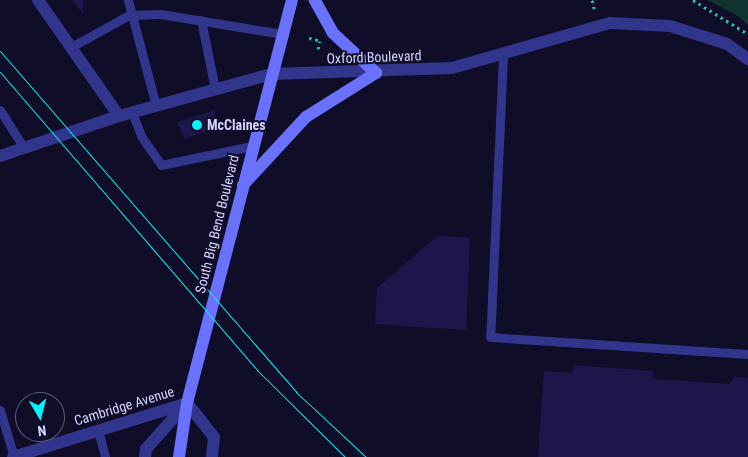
<!DOCTYPE html>
<html>
<head>
<meta charset="utf-8">
<style>
	body { margin:0 }
	#map { position:relative; width:748px; height:457px; overflow:hidden; background:#0f0d28; font-family:"Roboto Condensed",sans-serif }
	div>[style] { position:absolute }
	[style*='--x'] { left:calc(var(--x)*1px); top:calc(var(--y)*1px); width:calc(var(--w)*1px); rotate:calc(var(--a)*1deg) }
	.green>* { inset:0; background:#0f332f }
	.building>* { inset:0; background:#1e164b }
	.path>* { height:3px; margin-top:-1.5px; transform-origin:0; background:repeating-linear-gradient(90deg,#21c5b0 0 2.5px,transparent 0 6.5px) }
	.service>* { height:9px; margin:-4.5px; padding:0 4.5px; transform-origin:4.5px; border-radius:4.5px; background:#32358c }
	.minor>* { height:12px; margin:-6px; padding:0 6px; transform-origin:6px; border-radius:6px; background:#32358c }
	.tertiary>* { height:12px; margin:-6px; padding:0 6px; transform-origin:6px; border-radius:6px; background:#32358c }
	.secondary>* { height:12px; margin:-6px; padding:0 6px; transform-origin:6px; border-radius:6px; background:#6a71ff }
	.tram>* { height:1px; margin:-0.5px; padding:0 0.5px; transform-origin:0.5px; border-radius:0.5px; background:#00f6fe }
	.dots>* { width:14px; height:14px; translate:-50% -50%; box-sizing:border-box; border:2px solid #0f0d28; border-radius:50% }
	span { translate:-50% -50%; white-space:nowrap; text-align:center; line-height:1.15; -webkit-text-stroke:4px #0f0d28; paint-order:stroke }
	.street-label { font-size:14px; color:#d5d3ff }
	.poi-label { font-size:14px; color:#d5d3ff; font-weight:700 }
	.left { translate:0 -50%; text-align:left }
	.north { position:absolute; left:15px; top:392px; width:50px; height:50px; box-sizing:border-box; background:#0f0d28; border:1px solid #5e5c7e; border-radius:50%; rotate:172deg; font-size:14px; font-weight:700; line-height:20px; text-align:center; color:#d5d3ff }
	.north::after { content:''; display:block; margin:auto; width:18px; height:22px; background:#00f6fe; clip-path:polygon(50% 0,100% 100%,50% 72%,0 100%) }
</style>
</head>
<body>
<div id="map">
	<div class="green">
		<div style="clip-path:polygon(707px 0,748px 0,748px 25px,736px 15px)"></div>
	</div>
	<div class="building">
		<div style="clip-path:polygon(72px 0,83px 0,83px 14px)"></div>
		<div style="clip-path:polygon(215px 110px,215px 128px,184px 139px,177px 122px)"></div>
		<div style="clip-path:polygon(437px 236px,470px 238px,466px 330px,375px 324px,377px 288px)"></div>
		<div style="clip-path:polygon(573px 365px,653px 371px,653px 379px,730px 384px,734px 377px,748px 378px,748px 457px,538px 457px,544px 371px,572px 373px)"></div>
	</div>
	<div class="path">
		<div style="--x:592;--y:0;--w:12;--a:76"></div>
		<div style="--x:693;--y:0;--w:65;--a:31.7"></div>
		<div style="--x:309;--y:38;--w:9;--a:13"></div>
		<div style="--x:318;--y:49;--w:8;--a:-76"></div>
	</div>
	<div class="service">
		<div style="--x:128;--y:0;--w:110;--a:75.2"></div>
		<div style="--x:201;--y:20;--w:70;--a:78.5"></div>
		<div style="--x:71;--y:47;--w:66;--a:-28.9"></div>
		<div style="--x:129;--y:15;--w:31;--a:-2"></div>
		<div style="--x:160;--y:14;--w:124;--a:9.3"></div>
		<div style="--x:503;--y:56;--w:281;--a:92.6"></div>
		<div style="--x:490;--y:337;--w:259;--a:3.8"></div>
		<div style="--x:0;--y:110;--w:45;--a:57.7"></div>
		<div style="--x:132;--y:112;--w:26;--a:69"></div>
		<div style="--x:141;--y:136;--w:35;--a:55"></div>
		<div style="--x:161;--y:165;--w:93;--a:-11.8"></div>
		<div style="--x:0;--y:410;--w:49;--a:73.4"></div>
		<div style="--x:98;--y:430;--w:28;--a:75"></div>
	</div>
	<div class="minor">
		<div style="--x:38;--y:0;--w:141;--a:55.1"></div>
		<div style="--x:0;--y:156;--w:126;--a:-18.6"></div>
		<div style="--x:119;--y:116;--w:158;--a:-15.4"></div>
		<div style="--x:271;--y:74;--w:181;--a:-1.9"></div>
		<div style="--x:452;--y:68;--w:164;--a:-15.9"></div>
		<div style="--x:610;--y:23;--w:60;--a:2.9"></div>
		<div style="--x:670;--y:26;--w:60;--a:17.5"></div>
		<div style="--x:727;--y:44;--w:26;--a:36"></div>
		<div style="--x:13;--y:457;--w:182;--a:-17.2"></div>
	</div>
	<div class="tertiary">
		<div style="--x:145;--y:457;--w:8;--a:-83"></div>
		<div style="--x:146;--y:449;--w:62;--a:-48.3"></div>
		<div style="--x:187;--y:403;--w:43;--a:51.5"></div>
		<div style="--x:214;--y:437;--w:20;--a:96"></div>
	</div>
	<div class="secondary">
		<div style="--x:243;--y:185;--w:93;--a:-47.2"></div>
		<div style="--x:306;--y:117;--w:83;--a:-32.2"></div>
		<div style="--x:376;--y:73;--w:59;--a:-137.1"></div>
		<div style="--x:333;--y:33;--w:38;--a:-119"></div>
		<div style="--x:179;--y:457;--w:55;--a:-81.6"></div>
		<div style="--x:187;--y:403;--w:416;--a:-75.4"></div>
	</div>
	<div class="tram">
		<div style="--x:0;--y:51;--w:452;--a:49"></div>
		<div style="--x:296;--y:392;--w:96;--a:42.9"></div>
		<div style="--x:0;--y:72;--w:394;--a:49.2"></div>
		<div style="--x:257;--y:370;--w:124;--a:44.7"></div>
	</div>
	<div class="dots">
		<div style="left:197px;top:125px;background:#00f6fe"></div>
	</div>
	<div class="street-label">
		<span style="left:374px;top:57px;rotate:-2deg">Oxford Boulevard</span>
		<span style="left:217px;top:224px;rotate:-76deg">South Big Bend Boulevard</span>
		<span style="left:124px;top:406px;rotate:-17deg">Cambridge Avenue</span>
	</div>
	<div class="poi-label">
		<span class="left" style="left:207px;top:125px">McClaines</span>
	</div>
	<div class="north">N</div>
</div>
</body>
</html>
